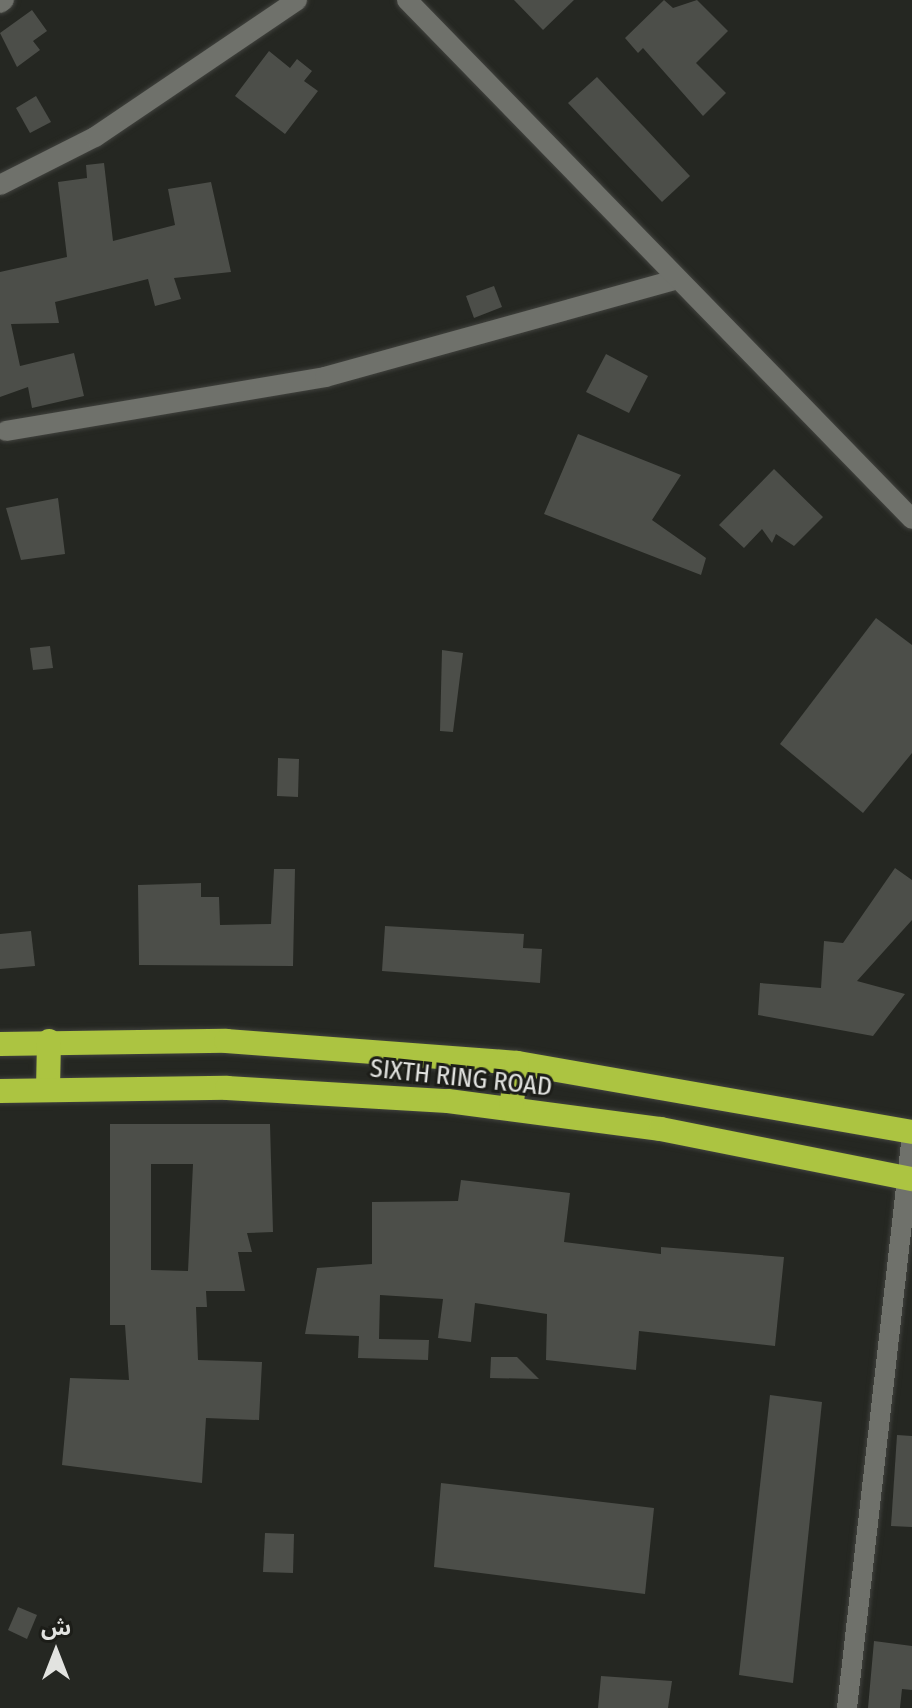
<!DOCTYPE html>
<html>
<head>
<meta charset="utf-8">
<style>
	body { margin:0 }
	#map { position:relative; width:912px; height:1708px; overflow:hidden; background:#252722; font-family:"Fira Sans Condensed","Noto Sans Arabic",sans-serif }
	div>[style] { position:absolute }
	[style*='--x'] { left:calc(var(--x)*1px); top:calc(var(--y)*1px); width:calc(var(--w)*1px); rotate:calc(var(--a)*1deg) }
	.building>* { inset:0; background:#4c4e49 }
	.roads { filter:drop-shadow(0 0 2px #41423e) drop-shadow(0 0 2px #41423e) }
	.street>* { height:20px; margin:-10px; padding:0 10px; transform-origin:10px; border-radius:10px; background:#6f716b }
	.secondary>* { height:20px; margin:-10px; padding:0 10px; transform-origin:10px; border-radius:10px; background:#6f716b }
	.highway>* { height:24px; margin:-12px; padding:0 12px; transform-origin:12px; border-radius:12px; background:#acc441 }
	span { translate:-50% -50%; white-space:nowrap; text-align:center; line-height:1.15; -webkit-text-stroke:6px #1c1d18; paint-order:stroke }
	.street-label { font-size:26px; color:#e2e3e0 }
	.north { position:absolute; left:16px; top:1612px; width:80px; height:80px; -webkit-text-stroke:6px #1c1d18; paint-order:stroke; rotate:0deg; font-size:22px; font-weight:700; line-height:32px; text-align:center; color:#e2e3e0 }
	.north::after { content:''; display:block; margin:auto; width:28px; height:36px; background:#e2e3e0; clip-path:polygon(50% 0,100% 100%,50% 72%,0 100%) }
</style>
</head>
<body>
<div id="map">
	<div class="building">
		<div style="clip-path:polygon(514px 0,574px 0,543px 30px)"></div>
		<div style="clip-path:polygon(664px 0,673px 8px,697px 0,728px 31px,696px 63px,726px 93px,703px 116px,643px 48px,638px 53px,625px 38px)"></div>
		<div style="clip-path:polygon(32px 10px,47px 31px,33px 41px,40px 50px,17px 67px,0 33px)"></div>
		<div style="clip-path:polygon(269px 51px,290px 68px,297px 59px,312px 71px,304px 81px,318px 91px,285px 134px,235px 96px)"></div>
		<div style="clip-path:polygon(597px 77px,690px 176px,662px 202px,568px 103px)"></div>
		<div style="clip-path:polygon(36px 96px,51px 122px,30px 133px,16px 108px)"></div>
		<div style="clip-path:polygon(104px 163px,113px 241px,175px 225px,168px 189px,211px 182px,231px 272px,174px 278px,181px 299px,155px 306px,148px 279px,55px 302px,59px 323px,11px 324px,20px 366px,74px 353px,84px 396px,32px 408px,28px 387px,0 397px,0 272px,67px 257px,58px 182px,87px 178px,86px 165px)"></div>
		<div style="clip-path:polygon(494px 286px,502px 307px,474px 318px,466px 296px)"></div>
		<div style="clip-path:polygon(606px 354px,648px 376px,629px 413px,586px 392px)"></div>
		<div style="clip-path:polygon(578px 434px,681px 475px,652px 520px,706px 558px,701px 575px,544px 514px)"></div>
		<div style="clip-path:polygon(774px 469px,823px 517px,794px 546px,776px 534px,772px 543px,762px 529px,744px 548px,719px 525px)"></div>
		<div style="clip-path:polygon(58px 498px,65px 554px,21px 560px,6px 508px)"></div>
		<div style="clip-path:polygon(876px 618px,912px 645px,912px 753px,863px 813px,780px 744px)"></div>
		<div style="clip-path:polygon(50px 646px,53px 668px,33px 670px,30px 648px)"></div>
		<div style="clip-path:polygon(442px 650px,463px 653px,453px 732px,440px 731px)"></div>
		<div style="clip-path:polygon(278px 758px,299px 759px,298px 797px,277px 796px)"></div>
		<div style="clip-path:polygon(895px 868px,912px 880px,912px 920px,857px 981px,905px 994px,873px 1036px,758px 1015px,760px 983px,821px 988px,824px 941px,843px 943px)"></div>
		<div style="clip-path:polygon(274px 869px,295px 869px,293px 966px,139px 965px,138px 885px,201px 883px,201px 897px,219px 897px,220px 925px,271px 924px)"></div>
		<div style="clip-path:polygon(385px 926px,524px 934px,523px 948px,542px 949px,540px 983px,382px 971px)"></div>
		<div style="clip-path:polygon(31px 931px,35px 966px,0 969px,0 934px)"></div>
		<div style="clip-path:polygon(evenodd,110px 1124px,270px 1124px,273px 1232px,247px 1233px,252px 1252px,238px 1252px,245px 1291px,206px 1291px,207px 1307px,196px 1307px,198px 1360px,262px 1362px,259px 1420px,206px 1418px,202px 1483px,62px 1465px,70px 1378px,129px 1380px,125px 1325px,110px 1325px,110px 1124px,151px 1164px,193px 1164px,188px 1271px,151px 1270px,151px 1164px)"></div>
		<div style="clip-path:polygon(461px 1180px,570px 1193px,564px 1242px,661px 1254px,661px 1247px,784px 1257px,775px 1346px,639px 1331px,636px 1370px,546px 1360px,547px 1314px,475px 1303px,471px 1342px,438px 1338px,443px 1299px,380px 1295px,379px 1339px,429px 1340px,428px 1360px,358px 1358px,359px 1336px,305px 1334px,317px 1268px,372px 1264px,372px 1202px,458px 1201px)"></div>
		<div style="clip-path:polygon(491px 1357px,517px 1357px,539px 1379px,490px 1378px)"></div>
		<div style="clip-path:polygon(770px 1395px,822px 1402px,793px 1683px,739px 1675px)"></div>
		<div style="clip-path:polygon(897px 1435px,912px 1436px,912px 1527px,891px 1526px)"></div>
		<div style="clip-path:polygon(441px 1483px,654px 1508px,645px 1594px,434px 1567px)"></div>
		<div style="clip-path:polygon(265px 1533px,294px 1534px,293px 1573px,263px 1572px)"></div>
		<div style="clip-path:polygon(18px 1607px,37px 1615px,27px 1639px,8px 1630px)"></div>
		<div style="clip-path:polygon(874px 1641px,912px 1646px,912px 1690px,902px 1689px,900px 1708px,868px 1708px)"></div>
		<div style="clip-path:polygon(601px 1676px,672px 1681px,668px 1708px,598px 1708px)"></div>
	</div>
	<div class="roads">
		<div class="street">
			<div style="--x:0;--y:3;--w:5;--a:-37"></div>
			<div style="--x:0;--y:185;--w:106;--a:-26.8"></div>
			<div style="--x:95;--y:137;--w:244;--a:-34.1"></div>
			<div style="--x:6;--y:431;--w:324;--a:-9.6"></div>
			<div style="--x:325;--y:377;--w:366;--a:-15.5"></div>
			<div style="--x:847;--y:1708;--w:577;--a:-83.53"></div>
		</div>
		<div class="secondary">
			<div style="--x:407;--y:0;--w:724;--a:45.78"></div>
		</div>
		<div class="highway">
			<div style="--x:0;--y:1044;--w:226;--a:-0.8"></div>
			<div style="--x:226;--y:1041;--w:292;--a:4.3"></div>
			<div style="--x:517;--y:1063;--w:401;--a:9.9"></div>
			<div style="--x:48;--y:1089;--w:48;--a:-88.8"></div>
			<div style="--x:0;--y:1091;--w:227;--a:-0.8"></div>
			<div style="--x:227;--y:1088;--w:221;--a:3.4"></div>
			<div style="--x:448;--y:1101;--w:215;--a:7.5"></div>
			<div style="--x:661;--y:1129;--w:256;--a:11.3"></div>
			<div style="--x:511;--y:1109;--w:46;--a:-82.6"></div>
		</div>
	</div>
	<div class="street-label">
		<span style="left:461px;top:1078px;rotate:6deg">SIXTH RING ROAD</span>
	</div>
	<div class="north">ش</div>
</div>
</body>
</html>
